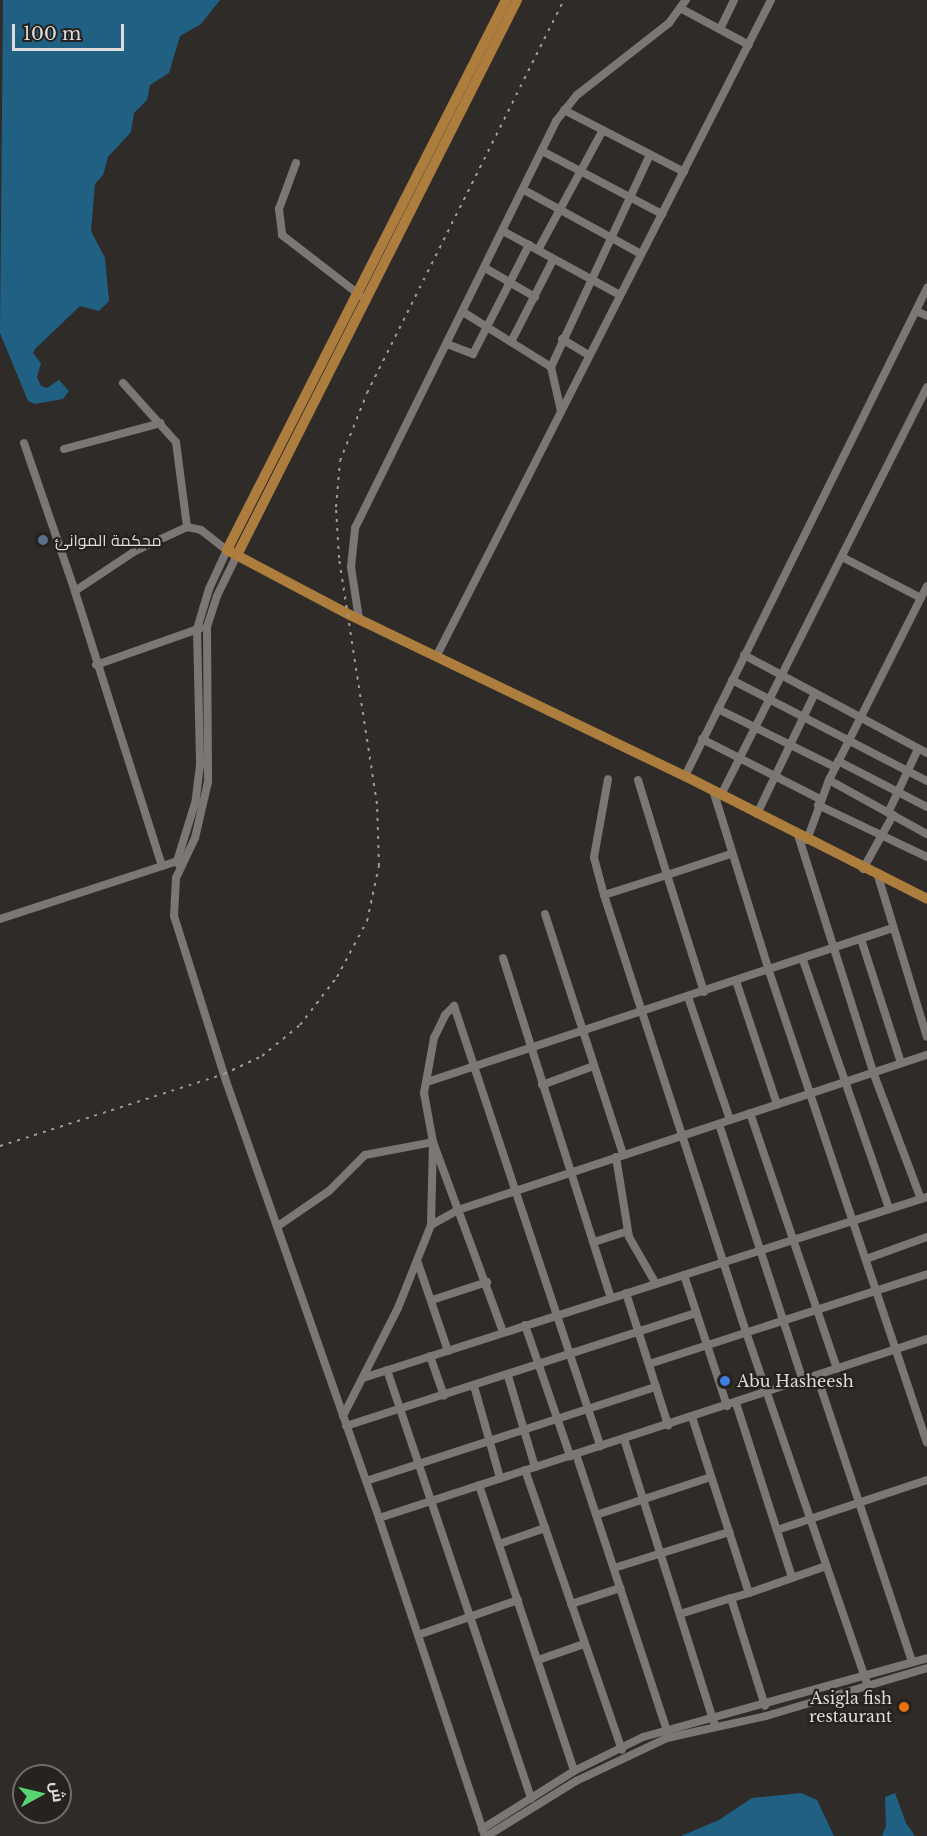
<!DOCTYPE html>
<html>
<head>
<meta charset="utf-8">
<style>
	body { margin:0 }
	#map { position:relative; width:927px; height:1836px; overflow:hidden; background:#2f2b29; font-family:"Libre Baskerville",Cairo,serif }
	div>[style] { position:absolute }
	[style*='--x'] { left:calc(var(--x)*1px); top:calc(var(--y)*1px); width:calc(var(--w)*1px); rotate:calc(var(--a)*1deg) }
	.water>* { inset:0; background:#206082 }
	.minor>* { height:8px; margin:-4px; padding:0 4px; transform-origin:4px; border-radius:4px; background:#7c7774 }
	.major>* { height:10px; margin:-5px; padding:0 5px; transform-origin:5px; border-radius:5px; background:#ac7d3d }
	.rail>* { height:2px; margin-top:-1px; transform-origin:0; background:repeating-linear-gradient(90deg,#a09c9b 0 3px,transparent 0 9px) }
	.dots>* { width:16px; height:16px; translate:-50% -50%; box-sizing:border-box; border:3px solid #25221f; border-radius:50% }
	span { translate:-50% -50%; white-space:nowrap; text-align:center; line-height:1.15; -webkit-text-stroke:4.5px #25221f; paint-order:stroke }
	.poi-label { font-size:16px; color:#dedbda }
	.left { translate:0 -50%; text-align:left }
	.right { translate:-100% -50%; text-align:right }
	.north { position:absolute; left:12px; top:1764px; width:60px; height:60px; box-sizing:border-box; background:#25221f; border:2px solid #6f6c6a; border-radius:50%; rotate:82deg; font-size:16px; font-weight:700; line-height:24px; text-align:center; color:#dedbda }
	.north::after { content:''; display:block; margin:auto; width:21px; height:27px; background:#58d570; clip-path:polygon(50% 0,100% 100%,50% 72%,0 100%) }
	.scale { position:absolute; left:12px; top:24px; width:112px; height:27px; box-sizing:border-box; border:3px solid #dedbda; border-top:0; padding-left:8px; font-size:18px; line-height:21px; white-space:nowrap; color:#dedbda; -webkit-text-stroke:4px #25221f; paint-order:stroke }
</style>
</head>
<body>
<div id="map">
	<div class="water">
		<div style="clip-path:polygon(3px 0,220px 0,201px 24px,180px 36px,169px 73px,150px 85px,147px 100px,134px 113px,131px 132px,108px 157px,103px 175px,95px 184px,91px 231px,105px 258px,109px 301px,99px 311px,80px 306px,35px 349px,33px 353px,41px 363px,37px 377px,41px 386px,47px 388px,59px 380px,69px 391px,63px 399px,35px 404px,28px 401px,0 333px)"></div>
		<div style="clip-path:polygon(801px 1793px,817px 1800px,834px 1836px,681px 1836px,719px 1820px,752px 1798px)"></div>
		<div style="clip-path:polygon(895px 1793px,906px 1823px,915px 1836px,882px 1836px,886px 1826px,885px 1797px)"></div>
	</div>
	<div class="minor">
		<div style="--x:680;--y:8;--w:78;--a:28.2"></div>
		<div style="--x:720;--y:29;--w:32;--a:-64"></div>
		<div style="--x:564;--y:110;--w:135;--a:27.3"></div>
		<div style="--x:542;--y:151;--w:136;--a:27.7"></div>
		<div style="--x:296;--y:163;--w:49;--a:110.3"></div>
		<div style="--x:279;--y:209;--w:26;--a:83"></div>
		<div style="--x:282;--y:235;--w:100;--a:37.7"></div>
		<div style="--x:524;--y:190;--w:133;--a:28.7"></div>
		<div style="--x:503;--y:231;--w:133;--a:28.7"></div>
		<div style="--x:538;--y:250;--w:136;--a:-61.6"></div>
		<div style="--x:485;--y:268;--w:58;--a:30.1"></div>
		<div style="--x:916;--y:311;--w:12;--a:24"></div>
		<div style="--x:463;--y:312;--w:104;--a:32"></div>
		<div style="--x:562;--y:339;--w:31;--a:31"></div>
		<div style="--x:511;--y:342;--w:92;--a:-62.9"></div>
		<div style="--x:447;--y:344;--w:28;--a:21"></div>
		<div style="--x:473;--y:354;--w:123;--a:-62.8"></div>
		<div style="--x:123;--y:383;--w:79;--a:48.1"></div>
		<div style="--x:176;--y:442;--w:86;--a:82.6"></div>
		<div style="--x:561;--y:411;--w:45;--a:-102.8"></div>
		<div style="--x:551;--y:367;--w:234;--a:-65"></div>
		<div style="--x:24;--y:443;--w:157;--a:71"></div>
		<div style="--x:64;--y:449;--w:100;--a:-15"></div>
		<div style="--x:237;--y:555;--w:46;--a:116"></div>
		<div style="--x:217;--y:596;--w:33;--a:108"></div>
		<div style="--x:207;--y:627;--w:155;--a:89.6"></div>
		<div style="--x:208;--y:782;--w:57;--a:103.1"></div>
		<div style="--x:195;--y:838;--w:44;--a:115.4"></div>
		<div style="--x:176;--y:878;--w:38;--a:93"></div>
		<div style="--x:174;--y:916;--w:173;--a:72.5"></div>
		<div style="--x:226;--y:1081;--w:463;--a:70.7"></div>
		<div style="--x:379;--y:1518;--w:335;--a:71.6"></div>
		<div style="--x:842;--y:557;--w:89;--a:27.4"></div>
		<div style="--x:359;--y:619;--w:53;--a:-98.7"></div>
		<div style="--x:351;--y:567;--w:39;--a:-84"></div>
		<div style="--x:355;--y:528;--w:454;--a:-63.7"></div>
		<div style="--x:556;--y:121;--w:33;--a:-51"></div>
		<div style="--x:577;--y:95;--w:117;--a:-38"></div>
		<div style="--x:669;--y:23;--w:29;--a:-54"></div>
		<div style="--x:437;--y:655;--w:735;--a:-62.98"></div>
		<div style="--x:744;--y:655;--w:208;--a:28.2"></div>
		<div style="--x:96;--y:665;--w:111;--a:-19.4"></div>
		<div style="--x:732;--y:680;--w:220;--a:27.4"></div>
		<div style="--x:718;--y:709;--w:131;--a:26.4"></div>
		<div style="--x:702;--y:739;--w:132;--a:27"></div>
		<div style="--x:838;--y:761;--w:100;--a:27.3"></div>
		<div style="--x:685;--y:776;--w:545;--a:-63.62"></div>
		<div style="--x:638;--y:780;--w:99;--a:73"></div>
		<div style="--x:667;--y:875;--w:66;--a:162.4"></div>
		<div style="--x:604;--y:895;--w:459;--a:72"></div>
		<div style="--x:746;--y:1332;--w:371;--a:71"></div>
		<div style="--x:829;--y:780;--w:112;--a:28.9"></div>
		<div style="--x:713;--y:790;--w:189;--a:72.8"></div>
		<div style="--x:769;--y:971;--w:497;--a:71.5"></div>
		<div style="--x:721;--y:795;--w:457;--a:-63.2"></div>
		<div style="--x:818;--y:805;--w:121;--a:25.5"></div>
		<div style="--x:888;--y:813;--w:71;--a:-64.9"></div>
		<div style="--x:757;--y:814;--w:134;--a:-64.4"></div>
		<div style="--x:798;--y:835;--w:249;--a:72.4"></div>
		<div style="--x:873;--y:1072;--w:136;--a:69.3"></div>
		<div style="--x:807;--y:840;--w:64;--a:-69.9"></div>
		<div style="--x:829;--y:780;--w:217;--a:-63.2"></div>
		<div style="--x:162;--y:866;--w:288;--a:-107.6"></div>
		<div style="--x:75;--y:591;--w:72;--a:-33.7"></div>
		<div style="--x:135;--y:551;--w:57;--a:-24.8"></div>
		<div style="--x:187;--y:527;--w:14;--a:12"></div>
		<div style="--x:201;--y:530;--w:33;--a:38"></div>
		<div style="--x:227;--y:550;--w:43;--a:114.8"></div>
		<div style="--x:209;--y:589;--w:42;--a:106.7"></div>
		<div style="--x:197;--y:629;--w:136;--a:88.7"></div>
		<div style="--x:200;--y:765;--w:35;--a:97"></div>
		<div style="--x:196;--y:800;--w:64;--a:107.3"></div>
		<div style="--x:177;--y:861;--w:7;--a:63"></div>
		<div style="--x:863;--y:869;--w:62;--a:-60.9"></div>
		<div style="--x:878;--y:876;--w:168;--a:73.1"></div>
		<div style="--x:604;--y:895;--w:39;--a:-105"></div>
		<div style="--x:594;--y:857;--w:79;--a:-79.8"></div>
		<div style="--x:545;--y:914;--w:252;--a:72"></div>
		<div style="--x:0;--y:919;--w:186;--a:-18.1"></div>
		<div style="--x:861;--y:939;--w:130;--a:72.1"></div>
		<div style="--x:503;--y:958;--w:357;--a:72.4"></div>
		<div style="--x:803;--y:960;--w:263;--a:70.9"></div>
		<div style="--x:736;--y:981;--w:130;--a:71.6"></div>
		<div style="--x:704;--y:992;--w:123;--a:-107.5"></div>
		<div style="--x:667;--y:875;--w:67;--a:-18.2"></div>
		<div style="--x:688;--y:997;--w:130;--a:71.1"></div>
		<div style="--x:427;--y:1082;--w:491;--a:-18.3"></div>
		<div style="--x:542;--y:1085;--w:55;--a:-20.1"></div>
		<div style="--x:750;--y:1113;--w:270;--a:71.2"></div>
		<div style="--x:719;--y:1124;--w:270;--a:71.9"></div>
		<div style="--x:616;--y:1157;--w:81;--a:80.8"></div>
		<div style="--x:629;--y:1237;--w:54;--a:60.1"></div>
		<div style="--x:278;--y:1226;--w:62;--a:-34.5"></div>
		<div style="--x:329;--y:1191;--w:51;--a:-45"></div>
		<div style="--x:365;--y:1155;--w:69;--a:-10.8"></div>
		<div style="--x:433;--y:1142;--w:83;--a:91.4"></div>
		<div style="--x:594;--y:1242;--w:35;--a:-18"></div>
		<div style="--x:866;--y:1259;--w:65;--a:-19.8"></div>
		<div style="--x:418;--y:1263;--w:93;--a:71.2"></div>
		<div style="--x:684;--y:1275;--w:138;--a:71.8"></div>
		<div style="--x:626;--y:1293;--w:139;--a:72.3"></div>
		<div style="--x:432;--y:1300;--w:58;--a:-18.1"></div>
		<div style="--x:525;--y:1325;--w:139;--a:71"></div>
		<div style="--x:503;--y:1332;--w:130;--a:-110.2"></div>
		<div style="--x:458;--y:1210;--w:494;--a:-18.3"></div>
		<div style="--x:430;--y:1356;--w:42;--a:70.7"></div>
		<div style="--x:649;--y:1364;--w:292;--a:-17.9"></div>
		<div style="--x:387;--y:1370;--w:452;--a:71.4"></div>
		<div style="--x:508;--y:1376;--w:95;--a:73.5"></div>
		<div style="--x:817;--y:1376;--w:301;--a:71.6"></div>
		<div style="--x:363;--y:1378;--w:592;--a:-17.79"></div>
		<div style="--x:474;--y:1386;--w:96;--a:74.2"></div>
		<div style="--x:736;--y:1403;--w:183;--a:72.2"></div>
		<div style="--x:343;--y:1416;--w:121;--a:-63"></div>
		<div style="--x:398;--y:1308;--w:89;--a:-68.3"></div>
		<div style="--x:431;--y:1225;--w:31;--a:-29"></div>
		<div style="--x:458;--y:1210;--w:72;--a:-110.2"></div>
		<div style="--x:433;--y:1142;--w:50;--a:-100.4"></div>
		<div style="--x:424;--y:1093;--w:56;--a:-79.7"></div>
		<div style="--x:434;--y:1038;--w:25;--a:-64"></div>
		<div style="--x:445;--y:1015;--w:13;--a:-45"></div>
		<div style="--x:454;--y:1006;--w:464;--a:71.6"></div>
		<div style="--x:692;--y:1417;--w:185;--a:72.1"></div>
		<div style="--x:749;--y:1593;--w:19;--a:164"></div>
		<div style="--x:346;--y:1426;--w:368;--a:-17.9"></div>
		<div style="--x:624;--y:1439;--w:298;--a:72.4"></div>
		<div style="--x:576;--y:1454;--w:291;--a:71.8"></div>
		<div style="--x:525;--y:1470;--w:296;--a:70.9"></div>
		<div style="--x:366;--y:1481;--w:305;--a:-18"></div>
		<div style="--x:479;--y:1485;--w:301;--a:71.6"></div>
		<div style="--x:596;--y:1515;--w:121;--a:-18.3"></div>
		<div style="--x:379;--y:1518;--w:576;--a:-18.09"></div>
		<div style="--x:777;--y:1530;--w:158;--a:-18.4"></div>
		<div style="--x:499;--y:1544;--w:49;--a:-19.2"></div>
		<div style="--x:614;--y:1568;--w:121;--a:-17.4"></div>
		<div style="--x:749;--y:1593;--w:82;--a:-19.3"></div>
		<div style="--x:571;--y:1604;--w:52;--a:-18.1"></div>
		<div style="--x:680;--y:1614;--w:53;--a:-17.4"></div>
		<div style="--x:731;--y:1598;--w:113;--a:72.5"></div>
		<div style="--x:418;--y:1635;--w:106;--a:-19.3"></div>
		<div style="--x:538;--y:1660;--w:49;--a:-19.2"></div>
		<div style="--x:482;--y:1829;--w:109;--a:-32.2"></div>
		<div style="--x:574;--y:1771;--w:77;--a:-26.2"></div>
		<div style="--x:643;--y:1737;--w:295;--a:-15.5"></div>
		<div style="--x:487;--y:1836;--w:105;--a:-31.7"></div>
		<div style="--x:576;--y:1781;--w:101;--a:-25.3"></div>
		<div style="--x:667;--y:1738;--w:101;--a:-12.5"></div>
		<div style="--x:766;--y:1716;--w:168;--a:-16.6"></div>
	</div>
	<div class="major">
		<div style="--x:506;--y:0;--w:617;--a:116.9"></div>
		<div style="--x:227;--y:550;--w:139;--a:27.9"></div>
		<div style="--x:350;--y:615;--w:372;--a:25.7"></div>
		<div style="--x:685;--y:776;--w:271;--a:26.9"></div>
		<div style="--x:237;--y:555;--w:622;--a:-63.23"></div>
	</div>
	<div class="rail">
		<div style="--x:0;--y:1146;--w:235;--a:-17.8"></div>
		<div style="--x:224;--y:1074;--w:42;--a:-25.3"></div>
		<div style="--x:262;--y:1056;--w:49;--a:-39.2"></div>
		<div style="--x:300;--y:1025;--w:61;--a:-52.4"></div>
		<div style="--x:337;--y:977;--w:64;--a:-61.8"></div>
		<div style="--x:367;--y:921;--w:56;--a:-77.7"></div>
		<div style="--x:379;--y:866;--w:62;--a:-91.8"></div>
		<div style="--x:377;--y:804;--w:249;--a:-98.8"></div>
		<div style="--x:339;--y:558;--w:51;--a:-93.4"></div>
		<div style="--x:336;--y:507;--w:46;--a:-85"></div>
		<div style="--x:340;--y:461;--w:73;--a:-68.3"></div>
		<div style="--x:367;--y:393;--w:440;--a:-63.4"></div>
	</div>
	<div class="dots">
		<div style="left:43px;top:540px;background:#5c6f8a"></div>
		<div style="left:725px;top:1381px;background:#3f7fe0"></div>
		<div style="left:904px;top:1707px;background:#e8710a"></div>
	</div>
	<div class="poi-label">
		<span class="left" style="left:55px;top:540px">محكمة الموانئ</span>
		<span class="left" style="left:737px;top:1381px">Abu Hasheesh</span>
		<span class="right" style="left:892px;top:1707px">Asigla fish<br>restaurant</span>
	</div>
	<div class="north">ش</div>
	<div class="scale">100 m</div>
</div>
</body>
</html>
